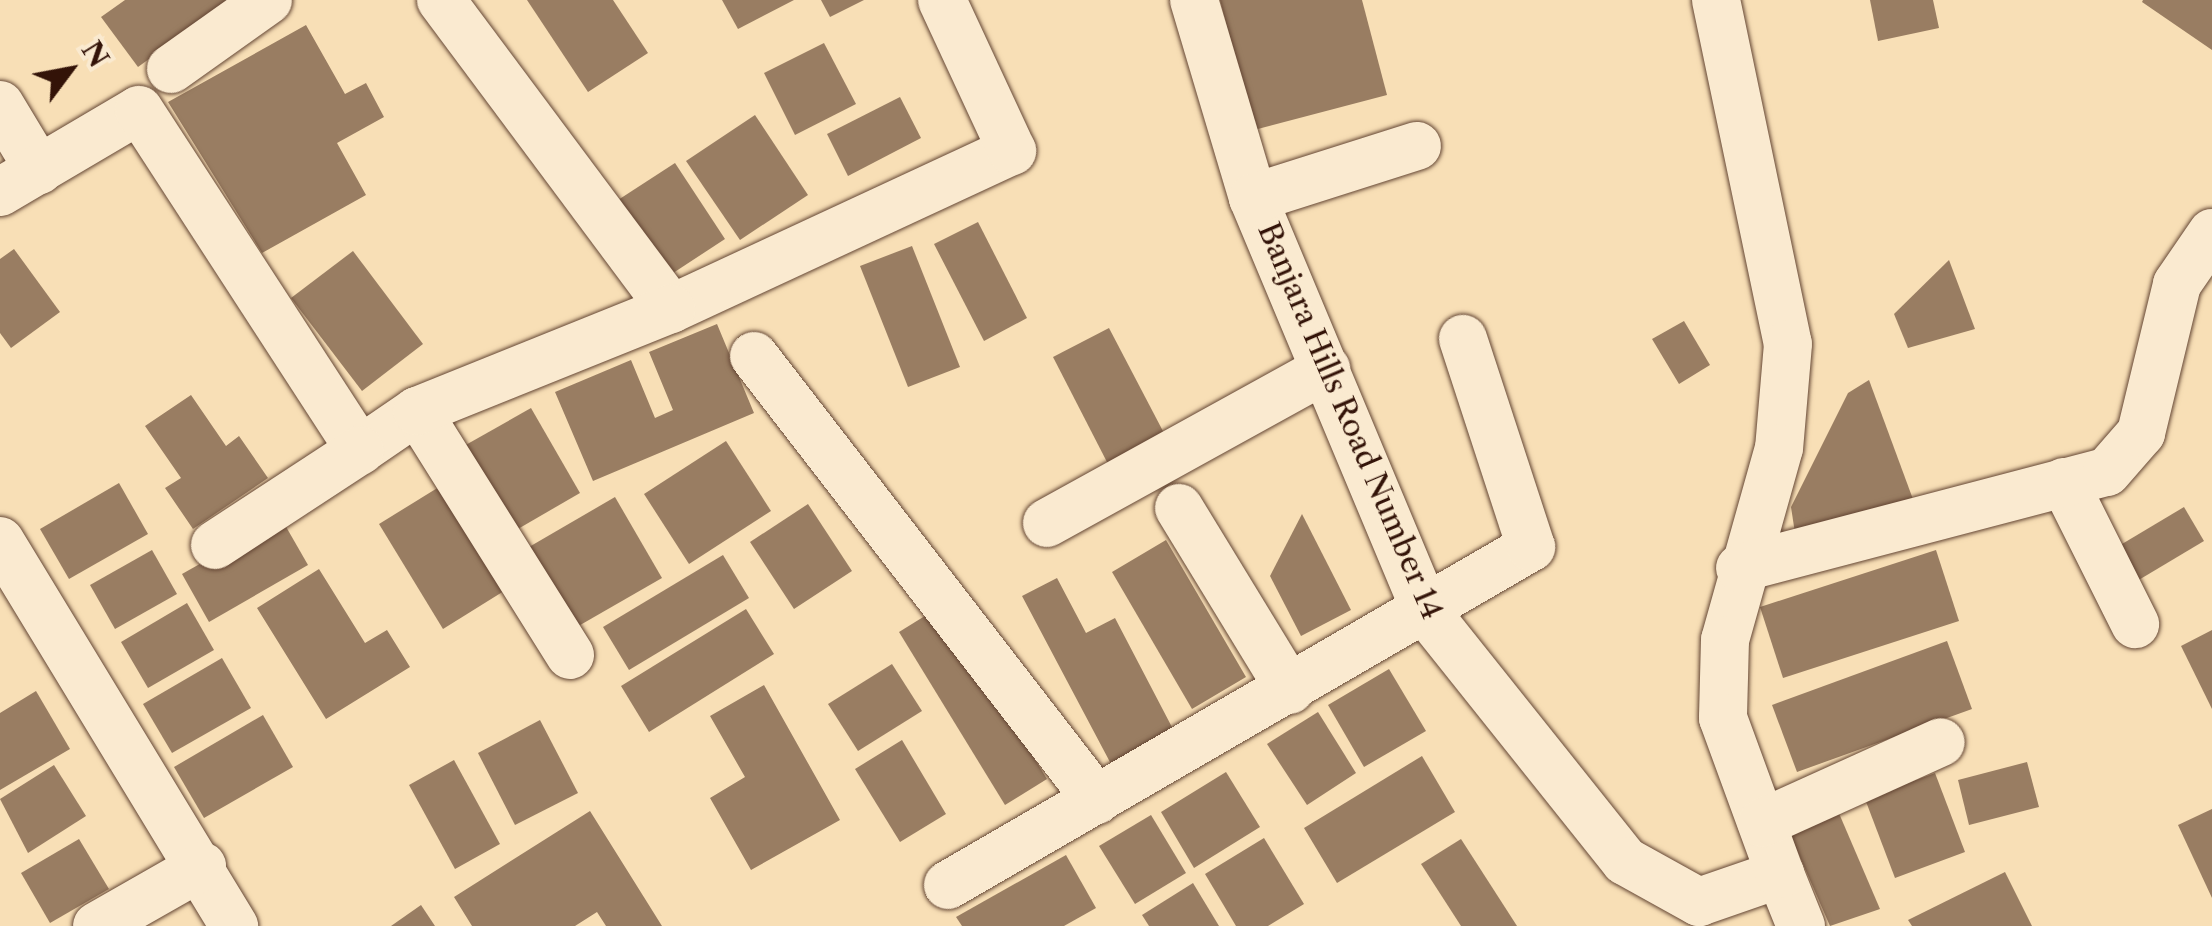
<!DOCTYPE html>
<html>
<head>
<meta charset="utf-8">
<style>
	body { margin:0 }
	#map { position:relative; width:2212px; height:926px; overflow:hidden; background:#f8dfb6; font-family:"Libre Caslon Text",serif }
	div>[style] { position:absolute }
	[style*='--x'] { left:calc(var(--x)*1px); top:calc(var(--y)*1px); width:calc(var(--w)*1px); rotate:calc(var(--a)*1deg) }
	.building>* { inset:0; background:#997d62 }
	.roads { filter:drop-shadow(0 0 2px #644634) drop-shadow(0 0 2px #644634) }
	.minor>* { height:48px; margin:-24px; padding:0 24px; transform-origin:24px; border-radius:24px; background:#faead0 }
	span { translate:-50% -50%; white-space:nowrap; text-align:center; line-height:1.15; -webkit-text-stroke:8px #faead0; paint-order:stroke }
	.street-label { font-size:30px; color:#331308 }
	.north { position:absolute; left:20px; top:20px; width:100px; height:100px; -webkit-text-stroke:8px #faead0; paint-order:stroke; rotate:58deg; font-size:28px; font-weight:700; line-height:40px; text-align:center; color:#331308 }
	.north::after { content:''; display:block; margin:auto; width:35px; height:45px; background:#331308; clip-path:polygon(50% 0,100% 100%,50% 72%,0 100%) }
</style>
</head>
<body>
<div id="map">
	<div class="building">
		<div style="clip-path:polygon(125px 0,230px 0,138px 67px,101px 17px)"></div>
		<div style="clip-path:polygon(527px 0,613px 0,648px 53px,588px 92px)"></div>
		<div style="clip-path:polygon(722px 0,794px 0,738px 29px)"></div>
		<div style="clip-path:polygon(821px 0,864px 0,830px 17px)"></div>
		<div style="clip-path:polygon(1220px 0,1362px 0,1387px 95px,1254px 130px)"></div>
		<div style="clip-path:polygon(1870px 0,1933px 0,1939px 28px,1878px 41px)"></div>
		<div style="clip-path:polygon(2143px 0,2212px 0,2212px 50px,2142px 2px)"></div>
		<div style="clip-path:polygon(306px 25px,345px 94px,366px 83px,384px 117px,337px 143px,366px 195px,262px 253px,168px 102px)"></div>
		<div style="clip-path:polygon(824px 43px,856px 104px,795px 135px,764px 73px)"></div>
		<div style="clip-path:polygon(900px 97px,921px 138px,848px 176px,827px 134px)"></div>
		<div style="clip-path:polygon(755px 115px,808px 195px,740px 240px,686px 161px)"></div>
		<div style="clip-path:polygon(675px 163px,725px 239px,667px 277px,618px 200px)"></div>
		<div style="clip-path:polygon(978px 222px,1027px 318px,984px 341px,934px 244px)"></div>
		<div style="clip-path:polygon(912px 246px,960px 367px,908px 387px,860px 266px)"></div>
		<div style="clip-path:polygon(14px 249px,60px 312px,11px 348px,0 333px,0 259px)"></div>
		<div style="clip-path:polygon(353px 251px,423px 344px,362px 391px,291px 298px)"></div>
		<div style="clip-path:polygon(1949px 260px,1975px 329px,1908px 348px,1894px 314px)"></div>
		<div style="clip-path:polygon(1684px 321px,1710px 365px,1679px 384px,1652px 339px)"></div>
		<div style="clip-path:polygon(717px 324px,754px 413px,593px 481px,555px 392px,631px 360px,655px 418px,673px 410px,649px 352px)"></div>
		<div style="clip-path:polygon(1109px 328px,1165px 435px,1108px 464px,1053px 357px)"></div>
		<div style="clip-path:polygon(1869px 380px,1914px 502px,1795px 533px,1791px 507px,1848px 393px)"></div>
		<div style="clip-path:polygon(191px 395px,226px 446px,239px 436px,268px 478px,193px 529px,165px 488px,181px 478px,145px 426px)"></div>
		<div style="clip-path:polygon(531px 408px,580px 493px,504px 537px,455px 451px)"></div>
		<div style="clip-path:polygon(726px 441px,771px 511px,689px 564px,644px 494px)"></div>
		<div style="clip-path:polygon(119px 483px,148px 534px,69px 579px,40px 529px)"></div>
		<div style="clip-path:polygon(439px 487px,504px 591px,443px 629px,379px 524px)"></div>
		<div style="clip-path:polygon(615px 497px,662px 578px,575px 628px,529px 547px)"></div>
		<div style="clip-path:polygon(808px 504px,852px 571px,794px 609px,750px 542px)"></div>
		<div style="clip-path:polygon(2184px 507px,2204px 541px,2137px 581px,2117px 547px)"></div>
		<div style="clip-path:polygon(1302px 514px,1351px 610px,1301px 636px,1270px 576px)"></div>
		<div style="clip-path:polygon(281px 518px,308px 565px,209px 622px,182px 574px)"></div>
		<div style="clip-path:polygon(1166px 540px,1246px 677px,1192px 709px,1112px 572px)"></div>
		<div style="clip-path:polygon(152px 550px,177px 594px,115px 629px,90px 585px)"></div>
		<div style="clip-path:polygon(1936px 550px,1959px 621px,1783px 678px,1760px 607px)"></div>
		<div style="clip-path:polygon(723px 555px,749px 598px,629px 670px,603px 627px)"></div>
		<div style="clip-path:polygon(319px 569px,365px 643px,387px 630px,410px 667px,326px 719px,257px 608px)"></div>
		<div style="clip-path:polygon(1057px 578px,1086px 633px,1115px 618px,1174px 731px,1111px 764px,1022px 596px)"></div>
		<div style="clip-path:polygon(187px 603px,214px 650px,148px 688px,121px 642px)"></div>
		<div style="clip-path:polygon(941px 606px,1047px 779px,1005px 805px,899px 632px)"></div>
		<div style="clip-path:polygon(746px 609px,774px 654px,649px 732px,621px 686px)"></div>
		<div style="clip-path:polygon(2212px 630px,2212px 709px,2181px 646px)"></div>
		<div style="clip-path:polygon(1947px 641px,1972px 709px,1797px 772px,1772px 705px)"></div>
		<div style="clip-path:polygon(222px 658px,251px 708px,172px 753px,143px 704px)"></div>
		<div style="clip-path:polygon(892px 664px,922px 711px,858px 751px,828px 704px)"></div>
		<div style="clip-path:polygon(1389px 669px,1426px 731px,1364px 767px,1328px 705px)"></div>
		<div style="clip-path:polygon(764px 685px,840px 820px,751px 870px,710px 798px,745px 777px,710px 716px)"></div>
		<div style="clip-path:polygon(36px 691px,70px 749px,0 790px,0 713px)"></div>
		<div style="clip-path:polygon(1318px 712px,1356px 773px,1307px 805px,1267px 744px)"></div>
		<div style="clip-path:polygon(263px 715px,293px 767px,204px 818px,174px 767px)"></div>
		<div style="clip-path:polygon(540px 720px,578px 793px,515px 825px,478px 753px)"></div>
		<div style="clip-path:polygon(902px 740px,946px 814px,900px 842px,855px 769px)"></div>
		<div style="clip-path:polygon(1422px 756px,1455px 812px,1337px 883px,1304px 828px)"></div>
		<div style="clip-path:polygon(454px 760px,500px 844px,455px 869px,409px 785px)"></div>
		<div style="clip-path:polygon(2027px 762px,2039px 807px,1969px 825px,1958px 780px)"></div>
		<div style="clip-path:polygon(54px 765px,86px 816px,28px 853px,0 799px)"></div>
		<div style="clip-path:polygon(1226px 772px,1260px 827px,1194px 868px,1161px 812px)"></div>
		<div style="clip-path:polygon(1935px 773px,1965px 852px,1895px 878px,1865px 799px)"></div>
		<div style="clip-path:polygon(2212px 809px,2212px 898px,2178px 825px)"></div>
		<div style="clip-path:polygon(590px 811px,662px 926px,606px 926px,597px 912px,575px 926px,472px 926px,454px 897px)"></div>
		<div style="clip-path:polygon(1838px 811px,1880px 909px,1830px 926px,1789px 832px)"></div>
		<div style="clip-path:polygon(1151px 815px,1186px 873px,1135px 904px,1099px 846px)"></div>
		<div style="clip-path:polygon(1264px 838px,1304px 904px,1268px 926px,1236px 926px,1205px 874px)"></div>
		<div style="clip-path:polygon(79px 839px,109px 889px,50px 923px,21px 873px)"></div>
		<div style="clip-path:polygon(1461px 839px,1517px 926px,1461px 926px,1421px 864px)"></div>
		<div style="clip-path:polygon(1066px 855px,1096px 908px,1064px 926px,962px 926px,956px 917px)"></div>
		<div style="clip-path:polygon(2005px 872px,2032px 926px,1912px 926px,1908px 920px)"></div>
		<div style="clip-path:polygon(1193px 883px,1219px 926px,1149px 926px,1142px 915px)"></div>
		<div style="clip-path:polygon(421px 905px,435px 926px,391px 926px)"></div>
	</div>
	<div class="roads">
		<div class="minor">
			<div style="--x:441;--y:0;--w:385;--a:53.3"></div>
			<div style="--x:671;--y:309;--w:376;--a:-24.9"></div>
			<div style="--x:1012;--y:151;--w:166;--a:-114.9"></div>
			<div style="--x:1194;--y:0;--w:207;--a:73.4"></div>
			<div style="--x:1253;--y:198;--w:450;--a:67.3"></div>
			<div style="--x:1427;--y:613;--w:317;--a:51.4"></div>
			<div style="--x:1625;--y:861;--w:85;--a:29"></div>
			<div style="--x:1699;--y:902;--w:86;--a:-19.1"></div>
			<div style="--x:1780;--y:874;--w:56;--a:68"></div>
			<div style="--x:1716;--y:0;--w:351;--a:78.2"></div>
			<div style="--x:1788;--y:344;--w:104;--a:94.9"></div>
			<div style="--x:1779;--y:448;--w:199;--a:105.7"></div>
			<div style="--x:1725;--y:640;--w:78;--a:91.5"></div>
			<div style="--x:1723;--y:718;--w:166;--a:69.9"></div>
			<div style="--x:171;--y:69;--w:119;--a:-35.4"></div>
			<div style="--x:0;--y:105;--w:76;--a:59"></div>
			<div style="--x:0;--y:192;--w:161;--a:-30.5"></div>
			<div style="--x:139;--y:110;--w:406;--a:57"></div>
			<div style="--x:360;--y:450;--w:69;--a:-34.4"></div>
			<div style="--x:417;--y:411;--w:288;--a:57.9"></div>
			<div style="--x:1253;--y:198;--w:172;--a:-17.6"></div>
			<div style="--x:754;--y:356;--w:561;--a:52.31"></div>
			<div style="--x:417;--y:411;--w:274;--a:-21.9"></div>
			<div style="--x:2064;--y:482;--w:159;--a:63.4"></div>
			<div style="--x:1179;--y:508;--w:213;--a:58.6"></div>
			<div style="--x:1047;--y:523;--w:319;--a:-28.9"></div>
			<div style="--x:0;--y:541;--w:451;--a:58.7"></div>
			<div style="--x:215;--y:545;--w:173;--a:-33.2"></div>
			<div style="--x:1740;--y:568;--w:379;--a:-14.7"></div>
			<div style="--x:2107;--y:472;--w:52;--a:-48.9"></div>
			<div style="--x:2141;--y:433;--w:153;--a:-76.4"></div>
			<div style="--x:2177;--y:284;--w:62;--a:-55.5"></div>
			<div style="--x:1762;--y:823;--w:196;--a:-24.3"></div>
			<div style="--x:948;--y:885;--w:674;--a:-30.1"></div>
			<div style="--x:1531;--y:547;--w:219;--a:-108.1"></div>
			<div style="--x:97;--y:926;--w:121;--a:-29.7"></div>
		</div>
	</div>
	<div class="street-label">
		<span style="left:1350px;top:421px;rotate:67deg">Banjara Hills Road Number 14</span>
	</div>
	<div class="north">N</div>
</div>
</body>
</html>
